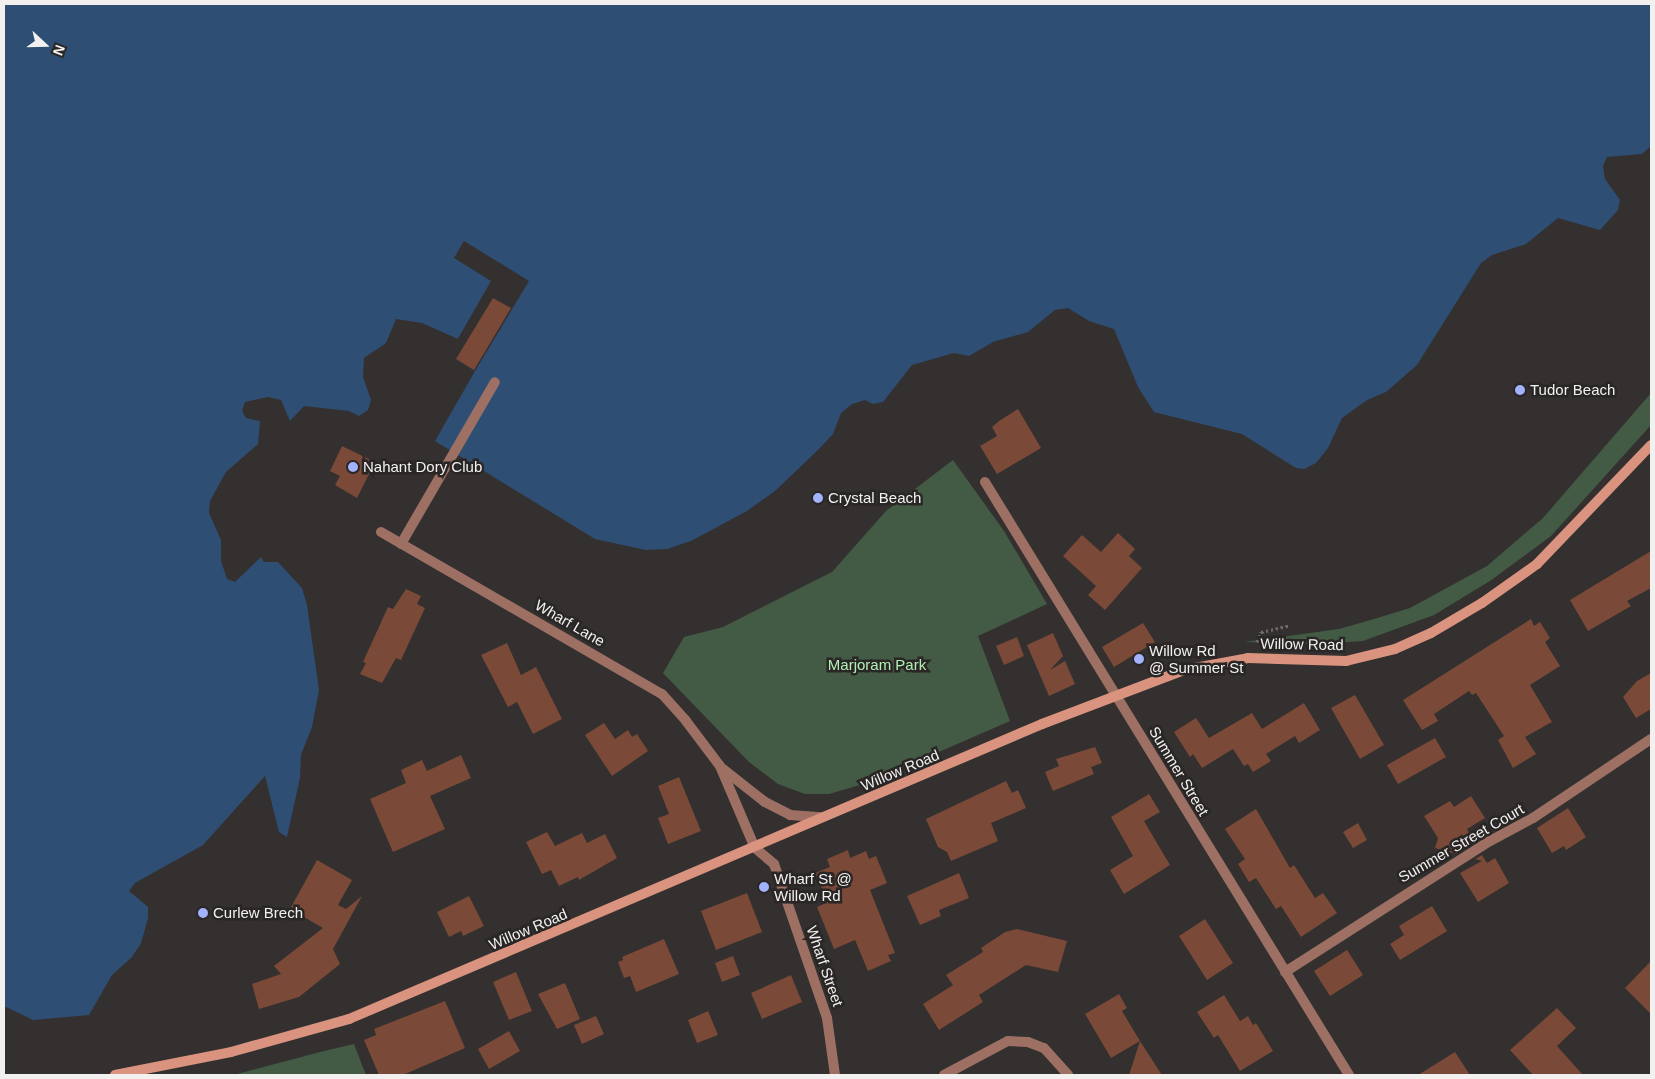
<!DOCTYPE html>
<html>
<head>
<meta charset="utf-8">
<style>
	body { margin:0 }
	#map { position:relative; width:1655px; height:1079px; overflow:hidden; background:#33302f; font-family:Arial,sans-serif }
	div>[style] { position:absolute }
	[style*='--x'] { left:calc(var(--x)*1px); top:calc(var(--y)*1px); width:calc(var(--w)*1px); rotate:calc(var(--a)*1deg) }
	.green>* { inset:0; background:#435b44 }
	.water>* { inset:0; background:#2f4e73 }
	.pier>* { inset:0; background:#33302f }
	.building>* { inset:0; background:#7a4937 }
	.path>* { height:3px; margin-top:-1.5px; transform-origin:0; background:repeating-linear-gradient(90deg,#6f6d6c 0 2.5px,transparent 0 5px) }
	.lane>* { height:10px; margin:-5px; padding:0 5px; transform-origin:5px; border-radius:5px; background:#9d7063 }
	.street>* { height:10px; margin:-5px; padding:0 5px; transform-origin:5px; border-radius:5px; background:#9d7063 }
	.secondary>* { height:10px; margin:-5px; padding:0 5px; transform-origin:5px; border-radius:5px; background:#d9937f }
	.dots>* { width:14px; height:14px; translate:-50% -50%; box-sizing:border-box; border:2px solid #292625; border-radius:50% }
	span { translate:-50% -50%; white-space:nowrap; text-align:center; line-height:1.15; -webkit-text-stroke:5px #292625; paint-order:stroke }
	.poi-label { font-size:15px; color:#f3f1f0 }
	.left { translate:0 -50%; text-align:left }
	.street-label { font-size:15px; color:#f3f1f0 }
	.park-label { font-size:15px; color:#b1f0b4 }
	.frame { position:absolute; inset:0; border:5px solid #f3f1f0; pointer-events:none }
	.north { position:absolute; left:20px; top:20px; width:50px; height:50px; -webkit-text-stroke:4px #292625; paint-order:stroke; rotate:111deg; font-size:14px; font-weight:700; line-height:20px; text-align:center; color:#f3f1f0 }
	.north::after { content:''; display:block; margin:auto; width:18px; height:22px; background:#f3f1f0; clip-path:polygon(50% 0,100% 100%,50% 72%,0 100%) }
</style>
</head>
<body>
<div id="map">
	<div class="green">
		<div style="clip-path:polygon(1651px 393px,1651px 425px,1551px 536px,1490px 581px,1434px 615px,1363px 641px,1316px 644px,1244px 642px,1339px 629px,1374px 619px,1410px 608px,1487px 566px,1543px 518px)"></div>
		<div style="clip-path:polygon(953px 460px,1004px 531px,1047px 604px,978px 636px,1010px 721px,870px 782px,829px 794px,805px 794px,778px 784px,749px 762px,663px 673px,684px 637px,723px 627px,832px 572px,886px 511px)"></div>
		<div style="clip-path:polygon(354px 1044px,366px 1075px,233px 1075px,324px 1051px)"></div>
	</div>
	<div class="water">
		<div style="clip-path:polygon(4px 4px,1651px 4px,1651px 146px,1642px 154px,1607px 157px,1603px 166px,1605px 179px,1620px 200px,1618px 210px,1600px 230px,1558px 218px,1526px 244px,1492px 255px,1481px 263px,1417px 365px,1386px 392px,1367px 400px,1342px 418px,1328px 448px,1316px 463px,1304px 469px,1296px 468px,1242px 434px,1154px 412px,1138px 387px,1114px 329px,1089px 321px,1068px 308px,1055px 310px,1028px 332px,993px 342px,969px 356px,954px 353px,912px 365px,883px 402px,873px 404px,865px 400px,852px 404px,841px 413px,833px 434px,818px 450px,775px 491px,747px 511px,691px 541px,667px 549px,646px 550px,595px 539px,435px 441px,475px 371px,448px 356px,458px 339px,422px 323px,396px 319px,386px 343px,364px 358px,363px 377px,371px 400px,368px 410px,359px 416px,349px 411px,304px 406px,290px 421px,281px 400px,268px 397px,245px 402px,242px 411px,246px 418px,260px 421px,258px 444px,226px 472px,210px 501px,209px 513px,221px 540px,221px 561px,227px 579px,235px 582px,261px 557px,264px 562px,278px 562px,302px 588px,307px 605px,319px 690px,312px 727px,301px 755px,300px 778px,287px 837px,279px 832px,265px 776px,203px 845px,135px 883px,129px 891px,148px 907px,148px 918px,141px 943px,132px 957px,112px 975px,89px 1015px,33px 1020px,4px 1006px)"></div>
	</div>
	<div class="pier">
		<div style="clip-path:polygon(464px 241px,529px 281px,475px 371px,448px 356px,491px 281px,454px 258px)"></div>
	</div>
	<div class="building">
		<div style="clip-path:polygon(493px 298px,511px 308px,474px 370px,456px 359px)"></div>
		<div style="clip-path:polygon(1018px 409px,1041px 448px,997px 474px,980px 446px,997px 436px,992px 427px,999px 421px)"></div>
		<div style="clip-path:polygon(342px 446px,375px 462px,357px 498px,335px 485px,340px 476px,330px 471px)"></div>
		<div style="clip-path:polygon(1118px 533px,1135px 549px,1129px 556px,1142px 568px,1105px 610px,1088px 595px,1096px 586px,1063px 556px,1082px 535px,1101px 552px)"></div>
		<div style="clip-path:polygon(1651px 551px,1651px 588px,1627px 601px,1631px 606px,1588px 631px,1570px 600px)"></div>
		<div style="clip-path:polygon(406px 589px,421px 596px,417px 604px,425px 608px,401px 660px,396px 658px,382px 683px,360px 674px,366px 663px,363px 662px,388px 607px,393px 609px)"></div>
		<div style="clip-path:polygon(1531px 619px,1534px 626px,1540px 622px,1550px 638px,1545px 642px,1560px 666px,1530px 685px,1552px 722px,1525px 737px,1536px 754px,1513px 768px,1498px 740px,1504px 736px,1476px 693px,1472px 695px,1469px 691px,1434px 714px,1438px 721px,1422px 730px,1403px 700px)"></div>
		<div style="clip-path:polygon(1143px 623px,1155px 642px,1114px 667px,1102px 647px)"></div>
		<div style="clip-path:polygon(1053px 633px,1063px 656px,1050px 670px,1065px 661px,1075px 684px,1049px 696px,1027px 645px)"></div>
		<div style="clip-path:polygon(1017px 637px,1024px 656px,1004px 665px,996px 646px)"></div>
		<div style="clip-path:polygon(507px 643px,521px 675px,536px 667px,562px 719px,533px 734px,517px 702px,508px 707px,481px 655px)"></div>
		<div style="clip-path:polygon(1651px 673px,1651px 709px,1636px 718px,1623px 697px,1637px 681px)"></div>
		<div style="clip-path:polygon(1355px 695px,1384px 745px,1360px 759px,1331px 708px)"></div>
		<div style="clip-path:polygon(1304px 703px,1320px 730px,1299px 743px,1295px 736px,1266px 754px,1271px 761px,1253px 772px,1248px 764px,1244px 766px,1233px 749px,1202px 768px,1193px 754px,1190px 757px,1174px 732px,1196px 718px,1209px 738px,1252px 713px,1262px 729px)"></div>
		<div style="clip-path:polygon(604px 723px,615px 739px,628px 730px,632px 737px,637px 734px,648px 751px,612px 776px,585px 735px)"></div>
		<div style="clip-path:polygon(1435px 738px,1446px 757px,1398px 784px,1387px 765px)"></div>
		<div style="clip-path:polygon(1095px 747px,1102px 763px,1091px 767px,1094px 774px,1053px 791px,1045px 772px,1059px 766px,1056px 759px)"></div>
		<div style="clip-path:polygon(461px 755px,471px 778px,430px 796px,445px 829px,393px 852px,370px 799px,406px 783px,401px 770px,422px 760px,427px 771px)"></div>
		<div style="clip-path:polygon(679px 777px,701px 831px,668px 844px,658px 818px,669px 814px,658px 786px)"></div>
		<div style="clip-path:polygon(1006px 781px,1012px 793px,1018px 790px,1026px 808px,991px 823px,998px 841px,951px 861px,947px 852px,938px 847px,926px 819px)"></div>
		<div style="clip-path:polygon(1149px 794px,1160px 812px,1144px 821px,1170px 865px,1124px 894px,1110px 870px,1133px 856px,1111px 817px)"></div>
		<div style="clip-path:polygon(1471px 796px,1485px 818px,1467px 829px,1474px 843px,1457px 854px,1435px 848px,1438px 838px,1424px 816px,1450px 801px,1454px 807px)"></div>
		<div style="clip-path:polygon(1568px 808px,1586px 837px,1566px 850px,1564px 846px,1552px 853px,1537px 828px)"></div>
		<div style="clip-path:polygon(1256px 809px,1290px 868px,1294px 865px,1315px 898px,1323px 893px,1337px 913px,1301px 937px,1281px 906px,1276px 909px,1256px 878px,1249px 882px,1238px 864px,1245px 859px,1225px 829px)"></div>
		<div style="clip-path:polygon(1358px 823px,1367px 840px,1353px 848px,1343px 832px)"></div>
		<div style="clip-path:polygon(547px 832px,555px 846px,582px 833px,587px 843px,605px 834px,617px 858px,579px 880px,578px 877px,559px 886px,551px 870px,542px 874px,526px 842px)"></div>
		<div style="clip-path:polygon(848px 850px,850px 858px,866px 851px,869px 859px,876px 856px,887px 883px,870px 890px,895px 953px,888px 955px,891px 961px,868px 971px,855px 940px,834px 949px,817px 907px,828px 902px,815px 873px,830px 867px,827px 859px)"></div>
		<div style="clip-path:polygon(1482px 855px,1487px 863px,1495px 858px,1509px 883px,1478px 902px,1460px 873px,1482px 861px,1475px 859px)"></div>
		<div style="clip-path:polygon(317px 860px,352px 880px,338px 905px,346px 909px,362px 896px,333px 949px,340px 964px,299px 997px,259px 1009px,252px 984px,281px 974px,274px 966px,323px 928px,290px 909px)"></div>
		<div style="clip-path:polygon(959px 873px,969px 898px,939px 910px,941px 916px,920px 925px,907px 896px)"></div>
		<div style="clip-path:polygon(747px 893px,762px 932px,716px 950px,701px 911px)"></div>
		<div style="clip-path:polygon(469px 896px,484px 926px,463px 936px,461px 931px,449px 937px,437px 912px)"></div>
		<div style="clip-path:polygon(1432px 906px,1447px 931px,1400px 960px,1390px 944px,1404px 935px,1399px 926px)"></div>
		<div style="clip-path:polygon(1205px 919px,1233px 963px,1207px 980px,1179px 936px)"></div>
		<div style="clip-path:polygon(1017px 929px,1067px 941px,1058px 972px,1026px 965px,979px 995px,983px 1002px,939px 1030px,923px 1004px,953px 985px,946px 975px,983px 952px,981px 948px,1005px 932px)"></div>
		<div style="clip-path:polygon(664px 939px,679px 974px,636px 992px,630px 976px,624px 978px,618px 962px,623px 960px,622px 957px)"></div>
		<div style="clip-path:polygon(1347px 950px,1363px 975px,1330px 996px,1314px 971px)"></div>
		<div style="clip-path:polygon(733px 956px,740px 975px,722px 982px,715px 963px)"></div>
		<div style="clip-path:polygon(1651px 961px,1651px 1014px,1625px 988px)"></div>
		<div style="clip-path:polygon(516px 972px,532px 1011px,509px 1020px,493px 982px)"></div>
		<div style="clip-path:polygon(791px 975px,802px 1002px,762px 1019px,751px 993px)"></div>
		<div style="clip-path:polygon(565px 983px,580px 1019px,557px 1029px,538px 994px)"></div>
		<div style="clip-path:polygon(1119px 994px,1127px 1008px,1122px 1011px,1140px 1041px,1111px 1058px,1085px 1014px)"></div>
		<div style="clip-path:polygon(1224px 995px,1240px 1021px,1248px 1016px,1253px 1025px,1256px 1023px,1273px 1051px,1240px 1071px,1218px 1035px,1214px 1038px,1197px 1012px)"></div>
		<div style="clip-path:polygon(445px 1001px,465px 1048px,403px 1075px,379px 1075px,364px 1040px,376px 1035px,374px 1029px)"></div>
		<div style="clip-path:polygon(1557px 1008px,1576px 1028px,1557px 1046px,1583px 1075px,1533px 1075px,1510px 1050px)"></div>
		<div style="clip-path:polygon(708px 1011px,718px 1035px,697px 1043px,688px 1020px)"></div>
		<div style="clip-path:polygon(596px 1016px,604px 1034px,582px 1044px,574px 1025px)"></div>
		<div style="clip-path:polygon(509px 1031px,520px 1051px,489px 1069px,478px 1049px)"></div>
		<div style="clip-path:polygon(1140px 1041px,1162px 1075px,1129px 1075px)"></div>
		<div style="clip-path:polygon(1455px 1052px,1470px 1075px,1418px 1075px)"></div>
	</div>
	<div class="path">
		<div style="--x:1257;--y:642;--w:11;--a:-68"></div>
		<div style="--x:1261;--y:632;--w:28;--a:-13"></div>
	</div>
	<div class="lane">
		<div style="--x:401;--y:544;--w:187;--a:-59.9"></div>
	</div>
	<div class="street">
		<div style="--x:985;--y:482;--w:696;--a:58.46"></div>
		<div style="--x:381;--y:532;--w:324;--a:30"></div>
		<div style="--x:662;--y:694;--w:36;--a:48"></div>
		<div style="--x:686;--y:721;--w:56;--a:52.9"></div>
		<div style="--x:720;--y:766;--w:89;--a:66.9"></div>
		<div style="--x:755;--y:848;--w:25;--a:40"></div>
		<div style="--x:774;--y:864;--w:163;--a:71"></div>
		<div style="--x:827;--y:1018;--w:58;--a:82"></div>
		<div style="--x:723;--y:769;--w:53;--a:38.2"></div>
		<div style="--x:765;--y:802;--w:28;--a:27"></div>
		<div style="--x:790;--y:815;--w:31;--a:4"></div>
		<div style="--x:1285;--y:972;--w:243;--a:-32.6"></div>
		<div style="--x:1490;--y:841;--w:49;--a:-28.1"></div>
		<div style="--x:1533;--y:818;--w:142;--a:-33.8"></div>
		<div style="--x:944;--y:1075;--w:72;--a:-28"></div>
		<div style="--x:1008;--y:1041;--w:20;--a:3"></div>
		<div style="--x:1028;--y:1042;--w:17;--a:21"></div>
		<div style="--x:1044;--y:1048;--w:36;--a:48"></div>
	</div>
	<div class="secondary">
		<div style="--x:115;--y:1075;--w:118;--a:-11.2"></div>
		<div style="--x:231;--y:1052;--w:123;--a:-15.6"></div>
		<div style="--x:349;--y:1019;--w:753;--a:-23.06"></div>
		<div style="--x:1042;--y:724;--w:152;--a:-20.8"></div>
		<div style="--x:1184;--y:670;--w:65;--a:-10.6"></div>
		<div style="--x:1248;--y:658;--w:98;--a:1.8"></div>
		<div style="--x:1346;--y:661;--w:50;--a:-13.8"></div>
		<div style="--x:1395;--y:649;--w:39;--a:-24"></div>
		<div style="--x:1431;--y:633;--w:59;--a:-30.5"></div>
		<div style="--x:1482;--y:603;--w:67;--a:-35.3"></div>
		<div style="--x:1537;--y:564;--w:165;--a:-46.2"></div>
	</div>
	<div class="dots">
		<div style="left:1520px;top:390px;background:#a2b2fd"></div>
		<div style="left:353px;top:467px;background:#a2b2fd"></div>
		<div style="left:818px;top:498px;background:#a2b2fd"></div>
		<div style="left:1139px;top:659px;background:#a2b2fd"></div>
		<div style="left:764px;top:887px;background:#a2b2fd"></div>
		<div style="left:203px;top:913px;background:#a2b2fd"></div>
	</div>
	<div class="poi-label">
		<span class="left" style="left:1530px;top:390px">Tudor Beach</span>
		<span class="left" style="left:363px;top:467px">Nahant Dory Club</span>
		<span class="left" style="left:828px;top:498px">Crystal Beach</span>
		<span class="left" style="left:1149px;top:659px">Willow Rd<br>@ Summer St</span>
		<span class="left" style="left:774px;top:887px">Wharf St @<br>Willow Rd</span>
		<span class="left" style="left:213px;top:913px">Curlew Brech</span>
	</div>
	<div class="street-label">
		<span style="left:570px;top:623px;rotate:30deg">Wharf Lane</span>
		<span style="left:1302px;top:644px;rotate:1deg">Willow Road</span>
		<span style="left:900px;top:770px;rotate:-23deg">Willow Road</span>
		<span style="left:1179px;top:771px;rotate:59deg">Summer Street</span>
		<span style="left:1461px;top:843px;rotate:-30deg">Summer Street Court</span>
		<span style="left:528px;top:929px;rotate:-23deg">Willow Road</span>
		<span style="left:825px;top:966px;rotate:71deg">Wharf Street</span>
	</div>
	<div class="park-label">
		<span style="left:877px;top:665px">Marjoram Park</span>
	</div>
	<div class="frame"></div>
	<div class="north">N</div>
</div>
</body>
</html>
